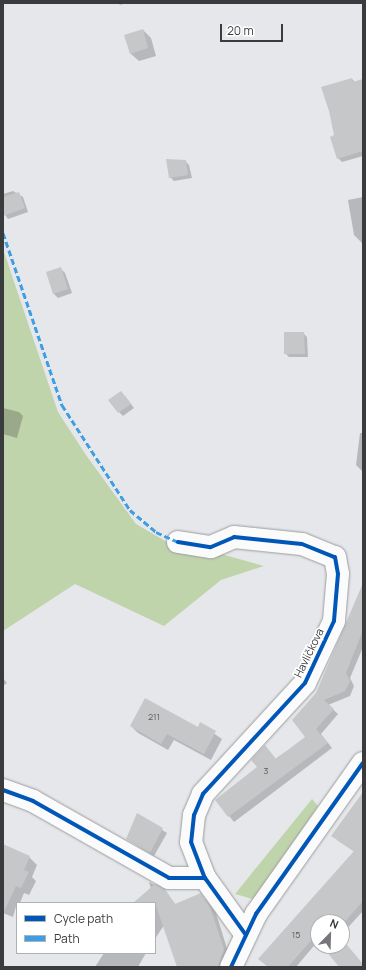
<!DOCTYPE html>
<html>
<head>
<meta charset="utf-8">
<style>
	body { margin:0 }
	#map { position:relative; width:366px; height:970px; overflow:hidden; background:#e5e7ea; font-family:Manrope,sans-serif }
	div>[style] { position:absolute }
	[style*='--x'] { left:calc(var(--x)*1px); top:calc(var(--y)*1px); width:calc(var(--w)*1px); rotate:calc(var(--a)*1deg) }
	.green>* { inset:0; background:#c0d4ac }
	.shadow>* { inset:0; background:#0003 }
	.building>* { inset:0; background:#c6c7c9 }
	.roads { filter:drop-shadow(0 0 1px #9b9c9e) drop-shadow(0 0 1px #9b9c9e) }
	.minor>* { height:22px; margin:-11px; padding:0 11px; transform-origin:11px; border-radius:11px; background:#fbfbfc }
	.quiet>* { height:3px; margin-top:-1.5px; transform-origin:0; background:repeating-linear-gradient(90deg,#3e9ee3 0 6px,transparent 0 9px) }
	.cycleway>* { height:4px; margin:-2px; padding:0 2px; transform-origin:2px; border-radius:2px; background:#0057b8 }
	span { translate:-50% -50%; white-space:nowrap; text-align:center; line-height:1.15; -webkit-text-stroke:3.5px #fff; paint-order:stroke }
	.number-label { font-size:9px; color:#5d5e60 }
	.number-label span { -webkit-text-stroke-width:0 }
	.street-label { font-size:11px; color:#3a3b3d }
	.frame { position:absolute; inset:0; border:4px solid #3a3b3d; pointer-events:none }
	.legend { position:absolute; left:16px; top:902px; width:140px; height:52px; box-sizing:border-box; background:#fff; border:1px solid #b0b1b1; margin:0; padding:5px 7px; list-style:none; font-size:12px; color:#3a3b3d }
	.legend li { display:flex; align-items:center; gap:8px; height:20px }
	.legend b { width:20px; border:1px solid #b0b1b1 }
	.north { position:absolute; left:310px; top:914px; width:40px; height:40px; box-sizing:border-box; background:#fff; border:1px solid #b0b1b1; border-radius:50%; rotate:23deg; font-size:11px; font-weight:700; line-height:16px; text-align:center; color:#3a3b3d }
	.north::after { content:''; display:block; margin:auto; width:14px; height:18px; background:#76777a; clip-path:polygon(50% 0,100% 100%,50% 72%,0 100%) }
	.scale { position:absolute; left:220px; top:24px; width:63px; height:18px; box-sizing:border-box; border:2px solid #3a3b3d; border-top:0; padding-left:5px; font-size:12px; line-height:14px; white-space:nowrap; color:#3a3b3d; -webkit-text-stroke:3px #fff; paint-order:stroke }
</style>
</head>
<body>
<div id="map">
	<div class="green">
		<div style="clip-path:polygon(3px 249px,58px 412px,86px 455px,136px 524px,174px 546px,207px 550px,264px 566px,221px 580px,164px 626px,75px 584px,3px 631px)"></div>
		<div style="clip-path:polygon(312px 799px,318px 806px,256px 900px,235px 894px)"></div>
	</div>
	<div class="shadow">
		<div style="clip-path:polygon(118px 3px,127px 3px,120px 5px)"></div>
		<div style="clip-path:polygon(143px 30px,151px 38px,156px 56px,139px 61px,131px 54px)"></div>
		<div style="clip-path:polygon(352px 79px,355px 82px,363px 80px,363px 156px,342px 162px,338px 158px,335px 135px)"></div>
		<div style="clip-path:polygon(185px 161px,189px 165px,192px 178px,174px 181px,170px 177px)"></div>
		<div style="clip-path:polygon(13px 191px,23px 197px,28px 212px,8px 219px,3px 212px,3px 194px)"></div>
		<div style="clip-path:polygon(363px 197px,363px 243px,362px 243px,354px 235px,348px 200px)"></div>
		<div style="clip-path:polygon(61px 269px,65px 273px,72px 293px,58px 298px,54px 294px,47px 273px)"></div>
		<div style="clip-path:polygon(303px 333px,307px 337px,308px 357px,289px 357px,285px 353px)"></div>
		<div style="clip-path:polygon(125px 396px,134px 408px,123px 416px,119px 412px)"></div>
		<div style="clip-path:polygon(3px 408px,19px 412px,23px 416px,17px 438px,3px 434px)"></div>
		<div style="clip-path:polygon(360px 433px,363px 433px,363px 472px,356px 465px)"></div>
		<div style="clip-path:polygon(363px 605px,363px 647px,350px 678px,354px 686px,350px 696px,328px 705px,338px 714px,321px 734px,332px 748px,234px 822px,216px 800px,307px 737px,317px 693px)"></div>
		<div style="clip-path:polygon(3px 678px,7px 683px,3px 686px)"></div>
		<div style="clip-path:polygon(200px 724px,222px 739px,211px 760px,174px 740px,168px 750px,138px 733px,131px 726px,198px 728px)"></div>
		<div style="clip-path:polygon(363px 793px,363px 911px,342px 934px,342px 922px,318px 922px,318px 941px,296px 967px,268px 967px,355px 852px,337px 840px)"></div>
		<div style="clip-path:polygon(137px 814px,167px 833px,154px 856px,127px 839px)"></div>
		<div style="clip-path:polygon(3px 848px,29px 857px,37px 865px,32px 877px,36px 881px,29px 895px,24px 893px,20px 903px,17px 903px,13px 917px,3px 913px)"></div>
		<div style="clip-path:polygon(149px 882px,164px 890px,176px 905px,200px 894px,206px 900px,216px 913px,229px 955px,226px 967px,176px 967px,178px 965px,164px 925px,155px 939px,155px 903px,136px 903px,151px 889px)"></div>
		<div style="clip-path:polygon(104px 953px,146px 953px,138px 967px,95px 967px)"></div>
	</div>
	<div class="building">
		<div style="clip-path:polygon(143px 29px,148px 48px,130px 54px,124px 35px)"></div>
		<div style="clip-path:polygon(352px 78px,353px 82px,363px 79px,363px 151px,337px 159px,330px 137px,334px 135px,329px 111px,321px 87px)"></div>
		<div style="clip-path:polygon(166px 159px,186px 160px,188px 175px,169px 178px)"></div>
		<div style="clip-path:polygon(19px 192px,25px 208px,3px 216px,3px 197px)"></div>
		<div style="clip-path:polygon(61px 267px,68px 289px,53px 294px,46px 272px)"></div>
		<div style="clip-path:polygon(284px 332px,304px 332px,305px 354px,284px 354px)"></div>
		<div style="clip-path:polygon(121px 391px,131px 404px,118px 413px,108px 400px)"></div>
		<div style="clip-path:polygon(363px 583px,363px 630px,346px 673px,350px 681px,345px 691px,324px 700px,334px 709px,316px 729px,328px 743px,228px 817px,215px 800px,257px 767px,251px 760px,265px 745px,276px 759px,305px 737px,292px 720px,316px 693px)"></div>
		<div style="clip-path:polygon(145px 698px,198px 727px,200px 722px,216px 731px,204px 754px,167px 734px,161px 744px,130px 726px)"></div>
		<div style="clip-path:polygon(363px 792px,363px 901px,342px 925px,342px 922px,318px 922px,318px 942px,314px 937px,288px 967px,268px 967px,258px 959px,354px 851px,331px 836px)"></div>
		<div style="clip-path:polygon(137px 813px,163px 828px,150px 853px,126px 839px)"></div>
		<div style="clip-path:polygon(3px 844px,30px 856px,24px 870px,29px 872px,21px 888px,16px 886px,3px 914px)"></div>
		<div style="clip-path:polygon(155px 884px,165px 889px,175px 904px,201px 893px,210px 907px,224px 949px,219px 967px,177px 967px,155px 903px,133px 903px)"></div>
		<div style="clip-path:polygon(342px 939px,363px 964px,363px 967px,339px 967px,322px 946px,342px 946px)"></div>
	</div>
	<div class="roads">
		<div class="minor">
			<div style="--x:178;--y:542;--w:33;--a:9"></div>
			<div style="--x:211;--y:547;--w:25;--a:-23"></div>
			<div style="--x:234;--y:537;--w:68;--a:5.9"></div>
			<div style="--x:302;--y:544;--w:35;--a:22"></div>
			<div style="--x:335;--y:557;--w:17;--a:80"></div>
			<div style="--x:338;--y:574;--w:47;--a:94.9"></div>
			<div style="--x:334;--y:621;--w:68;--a:115.1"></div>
			<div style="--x:305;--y:683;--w:151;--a:132.6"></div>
			<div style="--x:203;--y:794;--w:23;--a:113"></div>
			<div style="--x:194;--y:815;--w:27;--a:96"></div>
			<div style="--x:191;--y:842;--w:39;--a:69"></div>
			<div style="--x:205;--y:878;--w:70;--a:54.3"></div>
			<div style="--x:3;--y:790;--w:32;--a:20"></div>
			<div style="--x:33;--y:801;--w:156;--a:29.5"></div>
			<div style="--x:169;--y:878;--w:36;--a:0"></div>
			<div style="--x:231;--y:967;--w:59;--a:-64.7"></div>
			<div style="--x:256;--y:914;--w:185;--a:-54.7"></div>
		</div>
	</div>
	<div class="quiet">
		<div style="--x:3;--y:233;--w:182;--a:71.1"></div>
		<div style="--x:62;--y:405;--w:125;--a:57.1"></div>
		<div style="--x:130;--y:510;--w:34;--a:40"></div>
		<div style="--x:156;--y:532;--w:24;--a:24"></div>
	</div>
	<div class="cycleway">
		<div style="--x:178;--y:542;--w:33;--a:9"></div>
		<div style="--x:211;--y:547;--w:25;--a:-23"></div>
		<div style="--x:234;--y:537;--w:68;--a:5.9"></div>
		<div style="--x:302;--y:544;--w:35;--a:22"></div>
		<div style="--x:335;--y:557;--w:17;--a:80"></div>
		<div style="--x:338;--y:574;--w:47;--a:94.9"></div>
		<div style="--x:334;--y:621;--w:68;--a:115.1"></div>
		<div style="--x:305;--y:683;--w:151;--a:132.6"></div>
		<div style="--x:203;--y:794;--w:23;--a:113"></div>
		<div style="--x:194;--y:815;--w:27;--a:96"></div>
		<div style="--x:191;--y:842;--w:39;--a:69"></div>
		<div style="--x:205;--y:878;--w:70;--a:54.3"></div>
		<div style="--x:3;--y:790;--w:32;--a:20"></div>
		<div style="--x:33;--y:801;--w:156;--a:29.5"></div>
		<div style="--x:169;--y:878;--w:36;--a:0"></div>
		<div style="--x:231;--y:967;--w:59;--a:-64.7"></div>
		<div style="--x:256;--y:914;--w:185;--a:-54.7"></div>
	</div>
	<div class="number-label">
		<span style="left:154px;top:717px">211</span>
		<span style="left:266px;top:771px">3</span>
		<span style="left:296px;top:935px">15</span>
	</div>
	<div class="street-label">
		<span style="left:309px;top:653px;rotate:-64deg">Havlíčkova</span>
	</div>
	<div class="frame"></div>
	<ul class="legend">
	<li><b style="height:5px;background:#0057b8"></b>Cycle path</li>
	<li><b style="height:5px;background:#3e9ee3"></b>Path</li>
	</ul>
	<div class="north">N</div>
	<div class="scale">20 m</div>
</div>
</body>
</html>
